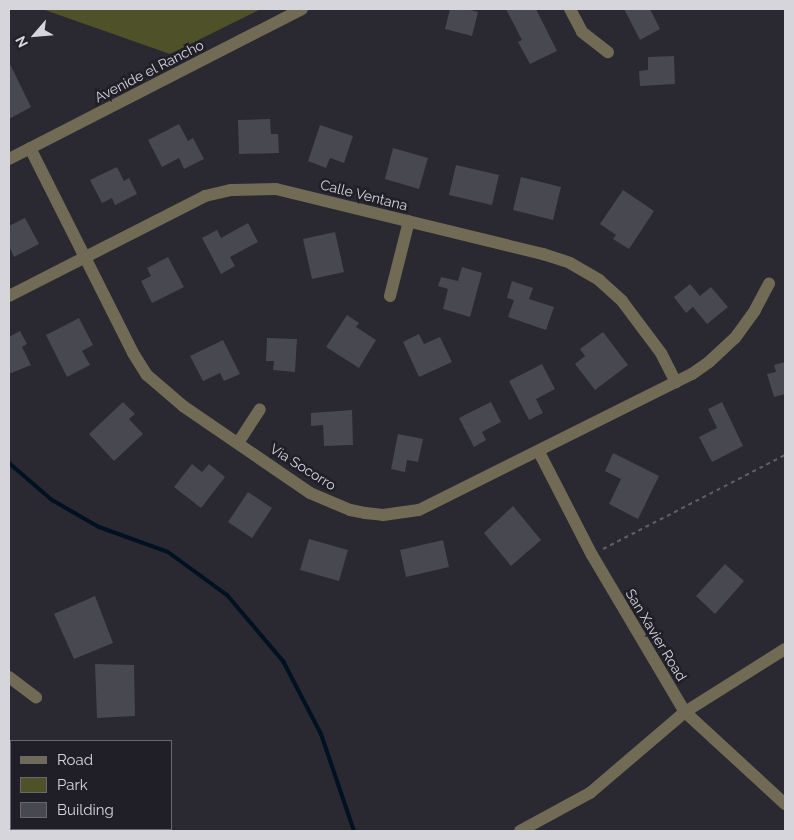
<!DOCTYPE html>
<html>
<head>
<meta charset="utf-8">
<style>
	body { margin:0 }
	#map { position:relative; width:794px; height:840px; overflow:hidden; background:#2a2831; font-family:Raleway,sans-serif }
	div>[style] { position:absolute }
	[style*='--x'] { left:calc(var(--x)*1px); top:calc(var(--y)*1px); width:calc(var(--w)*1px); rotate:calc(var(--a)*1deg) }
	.green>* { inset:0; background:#4f5228 }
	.stream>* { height:4px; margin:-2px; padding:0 2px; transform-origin:2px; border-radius:2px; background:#001222 }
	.building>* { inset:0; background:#484851 }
	.path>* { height:2px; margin-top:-1px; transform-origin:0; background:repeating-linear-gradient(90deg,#605f67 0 4px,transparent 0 8px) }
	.minor>* { height:12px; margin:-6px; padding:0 6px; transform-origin:6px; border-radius:6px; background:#716a55 }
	span { translate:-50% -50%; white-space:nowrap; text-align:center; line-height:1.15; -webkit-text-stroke:5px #201f27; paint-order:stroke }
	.street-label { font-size:14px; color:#d6d5db }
	.frame { position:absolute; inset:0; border:10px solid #d6d5db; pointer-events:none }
	.legend { position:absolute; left:10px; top:740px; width:162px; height:90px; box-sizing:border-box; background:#201f27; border:1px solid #69686f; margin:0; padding:6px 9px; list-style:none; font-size:15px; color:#d6d5db }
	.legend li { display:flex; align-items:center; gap:10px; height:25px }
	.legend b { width:25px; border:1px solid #69686f }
	.north { position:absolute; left:10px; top:10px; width:50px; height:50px; -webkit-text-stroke:4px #201f27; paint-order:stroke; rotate:243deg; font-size:14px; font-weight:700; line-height:20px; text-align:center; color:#d6d5db }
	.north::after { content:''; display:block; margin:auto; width:18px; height:22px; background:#d6d5db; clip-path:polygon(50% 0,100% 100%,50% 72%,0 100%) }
</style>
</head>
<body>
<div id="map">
	<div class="green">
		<div style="clip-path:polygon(42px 9px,261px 9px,170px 54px)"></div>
	</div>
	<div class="stream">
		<div style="--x:9;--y:463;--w:57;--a:40.7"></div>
		<div style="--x:52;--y:500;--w:54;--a:29.9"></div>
		<div style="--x:99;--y:527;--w:73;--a:19.9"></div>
		<div style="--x:168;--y:552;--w:73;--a:36.1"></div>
		<div style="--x:227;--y:595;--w:87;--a:49.7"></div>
		<div style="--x:283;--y:661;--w:82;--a:62.5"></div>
		<div style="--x:321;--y:734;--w:102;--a:71.2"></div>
	</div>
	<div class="building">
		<div style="clip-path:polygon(450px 9px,467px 9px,478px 12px,472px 36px,445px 29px)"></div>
		<div style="clip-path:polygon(506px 9px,536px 9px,557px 51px,530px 64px,518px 42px,522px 40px)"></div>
		<div style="clip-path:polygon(624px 9px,650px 9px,660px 29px,640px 40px)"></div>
		<div style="clip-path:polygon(674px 56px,675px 84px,640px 86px,639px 71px,648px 70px,648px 57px)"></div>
		<div style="clip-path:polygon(9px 62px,31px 107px,9px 119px)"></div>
		<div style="clip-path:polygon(270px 119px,271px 134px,278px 134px,279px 153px,239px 154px,238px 120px)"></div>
		<div style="clip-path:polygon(179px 124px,188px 141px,193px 138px,204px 159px,184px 169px,179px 158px,162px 167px,148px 140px)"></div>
		<div style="clip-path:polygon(320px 125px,353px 136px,344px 163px,330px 158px,326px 168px,308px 161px)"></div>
		<div style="clip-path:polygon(393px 148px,428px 158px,419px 189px,385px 179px)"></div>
		<div style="clip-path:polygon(456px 165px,499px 175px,492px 205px,449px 195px)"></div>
		<div style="clip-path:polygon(117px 167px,124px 181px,129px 178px,137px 194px,115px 205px,112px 198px,102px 203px,90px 180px)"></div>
		<div style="clip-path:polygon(521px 177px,561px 187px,553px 220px,513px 210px)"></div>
		<div style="clip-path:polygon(623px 190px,654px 211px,629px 249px,613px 239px,616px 235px,600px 224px)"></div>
		<div style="clip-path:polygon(25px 218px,39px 244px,14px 257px,9px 246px,9px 226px)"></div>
		<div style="clip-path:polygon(248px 223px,258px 242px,230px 257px,235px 266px,221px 274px,202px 238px,217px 230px,221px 238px)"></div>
		<div style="clip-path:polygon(335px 232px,344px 272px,312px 279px,303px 239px)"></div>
		<div style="clip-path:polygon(168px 257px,184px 287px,152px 303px,141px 281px,151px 276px,147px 268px)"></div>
		<div style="clip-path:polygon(462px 267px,482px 273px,470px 317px,443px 309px,448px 289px,438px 286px,441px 277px,458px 281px)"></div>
		<div style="clip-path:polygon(512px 281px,533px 288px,529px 299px,554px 307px,546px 330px,508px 317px,514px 300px,507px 298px)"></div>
		<div style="clip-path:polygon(690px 284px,700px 296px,711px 287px,728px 307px,707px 324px,693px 307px,686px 313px,674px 297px)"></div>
		<div style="clip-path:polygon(347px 315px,359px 323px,356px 327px,376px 340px,359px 368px,326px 347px)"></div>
		<div style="clip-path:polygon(79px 318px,93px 345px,82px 351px,90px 365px,67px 377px,46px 335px)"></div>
		<div style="clip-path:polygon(20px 331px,27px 344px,22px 347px,31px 365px,9px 374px,9px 337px)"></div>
		<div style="clip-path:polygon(603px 332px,628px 365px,595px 390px,575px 364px,585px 356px,580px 349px)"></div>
		<div style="clip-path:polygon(419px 334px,424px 344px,440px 337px,452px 362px,419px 377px,403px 342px)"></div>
		<div style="clip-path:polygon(267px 338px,297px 339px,295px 372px,273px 370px,274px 361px,266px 361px)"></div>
		<div style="clip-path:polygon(223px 340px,240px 374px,224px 381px,220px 373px,203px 381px,190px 356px)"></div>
		<div style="clip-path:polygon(785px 362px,785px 394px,774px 397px,767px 374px,776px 372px,774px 365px)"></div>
		<div style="clip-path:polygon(542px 364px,555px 389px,536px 399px,543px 413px,529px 420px,509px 381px)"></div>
		<div style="clip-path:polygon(123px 402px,135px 414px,129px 419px,143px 434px,114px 461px,89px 434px)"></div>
		<div style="clip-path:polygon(491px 402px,501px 422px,482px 432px,486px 440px,474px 447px,459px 418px)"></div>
		<div style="clip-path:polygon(722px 402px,743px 446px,712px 462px,699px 437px,717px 428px,708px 409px)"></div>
		<div style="clip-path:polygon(352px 410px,353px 445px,324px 446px,323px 425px,311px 426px,311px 413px)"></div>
		<div style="clip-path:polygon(398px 434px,423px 439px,418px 462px,407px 460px,405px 472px,391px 469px)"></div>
		<div style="clip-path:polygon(613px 453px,659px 476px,638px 519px,609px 504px,621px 479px,605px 471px)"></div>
		<div style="clip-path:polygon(192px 464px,202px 472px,209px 464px,225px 477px,201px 508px,174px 487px)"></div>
		<div style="clip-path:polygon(248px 492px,272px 508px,252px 538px,228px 522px)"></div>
		<div style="clip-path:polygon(513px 506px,541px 540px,511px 566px,484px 533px)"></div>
		<div style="clip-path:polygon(309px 539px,348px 550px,339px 581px,300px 570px)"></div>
		<div style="clip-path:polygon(443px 540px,449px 567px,406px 577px,400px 550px)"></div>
		<div style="clip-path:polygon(725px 564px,744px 581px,715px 614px,696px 596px)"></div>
		<div style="clip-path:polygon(95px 596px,113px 643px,74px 659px,54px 614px)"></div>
		<div style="clip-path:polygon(95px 664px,134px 665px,135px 716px,97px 718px)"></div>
	</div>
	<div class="path">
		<div style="--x:603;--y:549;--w:205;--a:-27.3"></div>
	</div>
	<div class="minor">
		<div style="--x:570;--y:9;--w:26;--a:62"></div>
		<div style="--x:582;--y:32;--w:33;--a:38"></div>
		<div style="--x:30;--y:148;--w:229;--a:63.3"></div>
		<div style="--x:133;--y:353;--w:26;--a:58"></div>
		<div style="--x:147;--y:375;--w:48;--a:40.7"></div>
		<div style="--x:183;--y:406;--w:154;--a:34.4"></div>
		<div style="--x:310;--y:493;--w:43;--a:23"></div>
		<div style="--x:350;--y:510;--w:15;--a:11"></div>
		<div style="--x:365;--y:513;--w:18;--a:6"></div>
		<div style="--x:383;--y:515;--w:36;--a:-8"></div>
		<div style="--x:419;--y:510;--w:305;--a:-26.5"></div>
		<div style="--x:692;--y:374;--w:21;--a:-35"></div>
		<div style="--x:709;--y:362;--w:35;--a:-43"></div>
		<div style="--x:735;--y:338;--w:34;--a:-54"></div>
		<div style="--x:755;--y:310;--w:30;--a:-62"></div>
		<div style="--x:9;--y:159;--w:329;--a:-27.1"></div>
		<div style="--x:9;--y:296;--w:220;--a:-27"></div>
		<div style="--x:205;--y:196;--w:27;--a:-13"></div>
		<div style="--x:231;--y:190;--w:45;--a:-1.3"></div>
		<div style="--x:276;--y:189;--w:275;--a:13.7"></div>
		<div style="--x:543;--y:254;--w:28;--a:18"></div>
		<div style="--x:570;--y:263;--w:34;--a:30"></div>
		<div style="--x:599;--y:280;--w:31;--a:42"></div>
		<div style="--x:622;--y:301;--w:65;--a:53.1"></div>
		<div style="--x:661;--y:353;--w:33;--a:63"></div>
		<div style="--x:390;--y:296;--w:77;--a:-75.8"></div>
		<div style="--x:238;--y:443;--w:40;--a:-57.1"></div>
		<div style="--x:539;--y:452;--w:116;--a:62.8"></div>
		<div style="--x:592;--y:555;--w:182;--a:59.4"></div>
		<div style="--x:685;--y:712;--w:136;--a:42.6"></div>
		<div style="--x:9;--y:677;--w:34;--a:37"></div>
		<div style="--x:520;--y:831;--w:80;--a:-28.5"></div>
		<div style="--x:590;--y:793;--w:125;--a:-40.5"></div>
		<div style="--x:685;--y:712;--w:118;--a:-32.2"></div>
	</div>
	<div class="street-label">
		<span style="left:149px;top:71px;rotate:-27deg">Avenide el Rancho</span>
		<span style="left:364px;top:195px;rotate:14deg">Calle Ventana</span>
		<span style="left:303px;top:467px;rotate:32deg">Via Socorro</span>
		<span style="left:656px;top:635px;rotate:59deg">San Xavier Road</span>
	</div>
	<div class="frame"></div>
	<ul class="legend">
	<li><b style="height:6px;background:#716a55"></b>Road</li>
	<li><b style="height:14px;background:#4f5228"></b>Park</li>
	<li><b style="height:14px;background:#484851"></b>Building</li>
	</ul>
	<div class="north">N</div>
</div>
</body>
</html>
